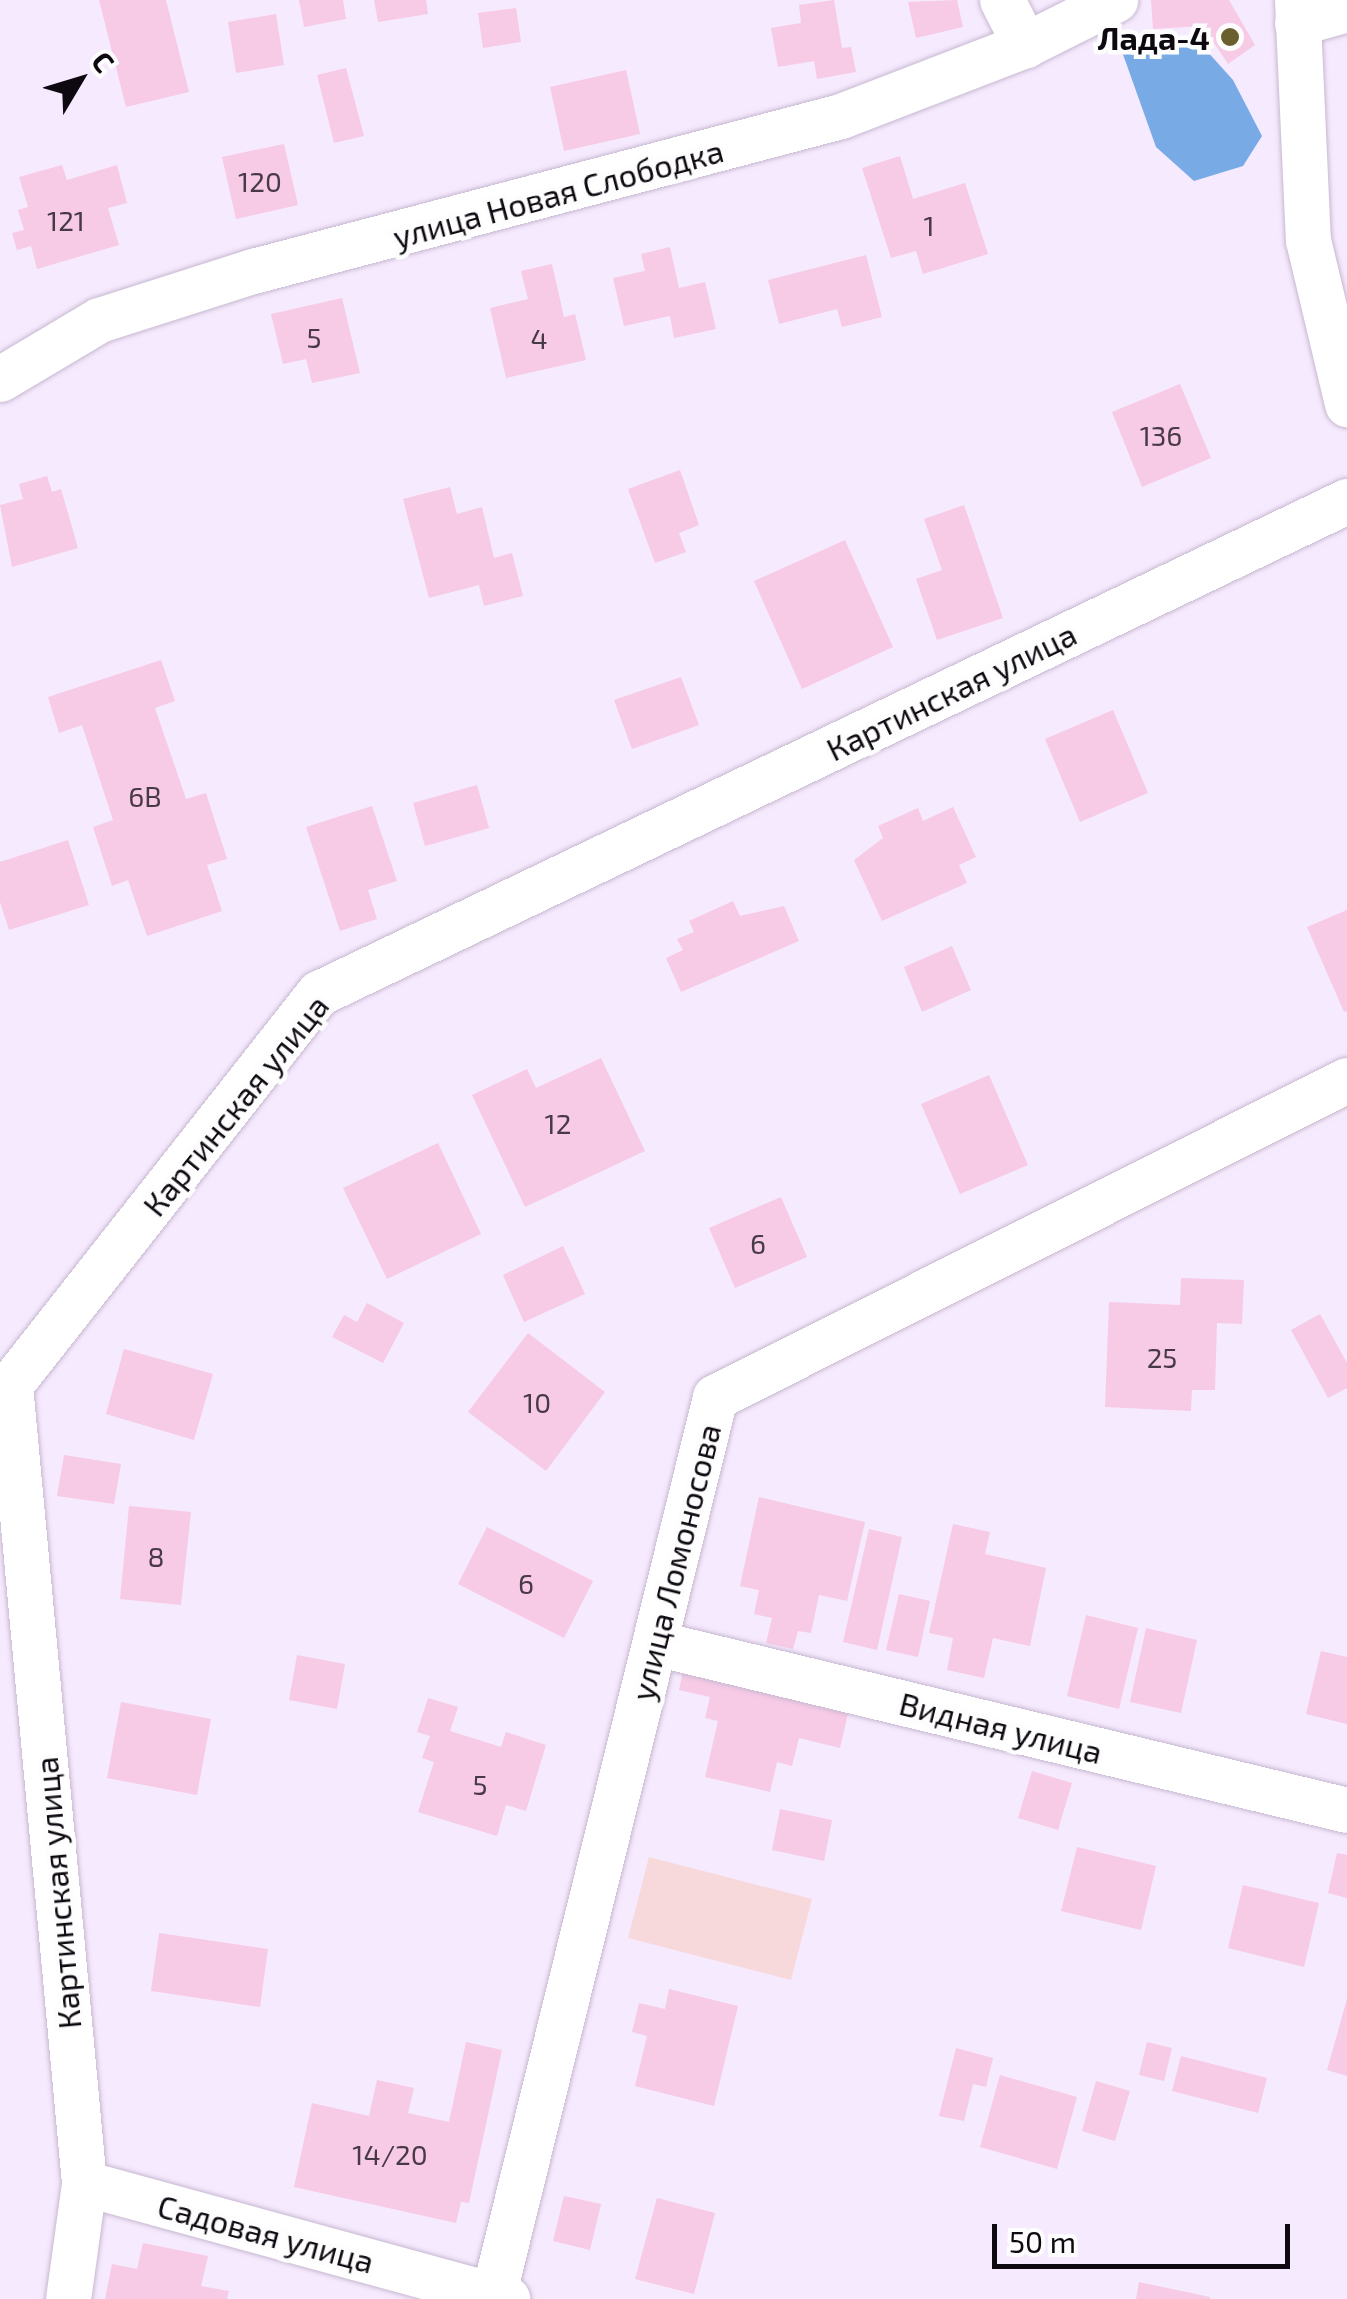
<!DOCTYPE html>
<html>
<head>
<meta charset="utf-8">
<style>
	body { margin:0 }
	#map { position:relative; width:1347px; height:2299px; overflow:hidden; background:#f6eafe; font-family:"Exo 2",sans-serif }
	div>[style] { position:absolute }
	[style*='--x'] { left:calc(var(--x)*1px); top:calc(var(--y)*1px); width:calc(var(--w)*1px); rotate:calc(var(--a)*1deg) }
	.green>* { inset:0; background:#f7d8db }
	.water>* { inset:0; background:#78abe6 }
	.building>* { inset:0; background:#f7cae6 }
	.roads { filter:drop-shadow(0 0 2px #c6b8d0) drop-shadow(0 0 2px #c6b8d0) }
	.minor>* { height:45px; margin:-22.5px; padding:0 22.5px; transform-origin:22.5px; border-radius:22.5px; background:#fff }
	.dots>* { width:28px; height:28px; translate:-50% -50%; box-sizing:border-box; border:5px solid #fdfdfd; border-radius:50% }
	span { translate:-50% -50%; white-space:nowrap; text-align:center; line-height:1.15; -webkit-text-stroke:9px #fdfdfd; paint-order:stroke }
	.number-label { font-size:28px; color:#483946 }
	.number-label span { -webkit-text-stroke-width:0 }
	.poi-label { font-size:32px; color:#0e0911; font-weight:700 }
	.right { translate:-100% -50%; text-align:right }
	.street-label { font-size:32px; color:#0e0911 }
	.north { position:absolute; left:30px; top:30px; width:100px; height:100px; -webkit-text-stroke:8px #fdfdfd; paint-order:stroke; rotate:52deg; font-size:28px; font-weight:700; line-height:40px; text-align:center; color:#0e0911 }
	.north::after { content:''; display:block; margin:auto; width:35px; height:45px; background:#0e0911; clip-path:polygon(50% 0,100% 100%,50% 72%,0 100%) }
	.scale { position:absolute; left:992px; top:2224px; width:298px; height:45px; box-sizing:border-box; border:5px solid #0e0911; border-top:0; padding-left:12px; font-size:30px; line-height:35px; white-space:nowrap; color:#0e0911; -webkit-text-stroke:8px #fdfdfd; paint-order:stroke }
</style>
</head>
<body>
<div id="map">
	<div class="green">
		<div style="clip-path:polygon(649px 1857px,812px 1899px,791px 1980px,628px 1938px)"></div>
	</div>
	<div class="water">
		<div style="clip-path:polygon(1181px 39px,1206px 50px,1233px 80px,1262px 136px,1243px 166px,1194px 181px,1156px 147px,1120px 46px)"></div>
	</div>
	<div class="building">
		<div style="clip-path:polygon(99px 0,166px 0,189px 92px,126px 107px)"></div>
		<div style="clip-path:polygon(299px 0,343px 0,346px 19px,304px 27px)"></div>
		<div style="clip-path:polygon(374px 0,426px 0,428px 14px,378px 22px)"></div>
		<div style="clip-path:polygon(834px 0,842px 48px,851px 47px,856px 72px,817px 79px,814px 61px,778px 67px,771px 28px,801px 23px,799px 5px)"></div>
		<div style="clip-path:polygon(957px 0,963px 27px,916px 38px,908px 2px)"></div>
		<div style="clip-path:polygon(1151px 0,1229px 0,1255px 45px,1228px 64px,1203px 26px,1153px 29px)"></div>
		<div style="clip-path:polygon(516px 8px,521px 42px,483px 48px,478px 13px)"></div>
		<div style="clip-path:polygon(276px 14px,284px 65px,236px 73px,228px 22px)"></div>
		<div style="clip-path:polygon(346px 68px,364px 136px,334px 143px,317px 75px)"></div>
		<div style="clip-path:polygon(626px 70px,640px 134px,564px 151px,550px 87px)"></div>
		<div style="clip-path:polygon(284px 144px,298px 205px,236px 219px,222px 157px)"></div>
		<div style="clip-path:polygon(900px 156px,913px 199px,965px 183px,988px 254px,923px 274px,916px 251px,891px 258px,862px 168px)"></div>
		<div style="clip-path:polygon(62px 165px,67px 180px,117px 165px,127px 203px,108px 208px,119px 245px,37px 269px,31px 246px,17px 250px,12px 233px,24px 230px,18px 210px,28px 207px,19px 177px)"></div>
		<div style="clip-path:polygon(670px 247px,679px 288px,705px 282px,716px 329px,674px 338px,670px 316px,624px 326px,613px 278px,645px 271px,641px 254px)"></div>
		<div style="clip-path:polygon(866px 255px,882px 317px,842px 327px,837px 309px,779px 324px,768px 280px)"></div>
		<div style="clip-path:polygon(552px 264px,564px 317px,575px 314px,586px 360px,506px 378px,490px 308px,528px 299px,521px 271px)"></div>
		<div style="clip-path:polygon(342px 298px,360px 373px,312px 383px,306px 359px,283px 364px,271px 314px)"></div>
		<div style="clip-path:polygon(1180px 384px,1211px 458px,1142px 487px,1112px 412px)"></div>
		<div style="clip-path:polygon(680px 470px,699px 525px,679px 533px,686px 552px,655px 563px,628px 489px)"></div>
		<div style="clip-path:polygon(47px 476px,52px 492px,61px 489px,78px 548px,12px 567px,0 505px,23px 499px,19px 484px)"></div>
		<div style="clip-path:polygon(450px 487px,457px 514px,482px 507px,494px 558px,512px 553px,523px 596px,484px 606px,479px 585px,429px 598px,403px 499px)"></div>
		<div style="clip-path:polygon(964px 505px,1003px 618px,937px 640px,916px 579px,942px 570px,924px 519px)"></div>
		<div style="clip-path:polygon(845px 540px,893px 647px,802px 689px,754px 581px)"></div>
		<div style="clip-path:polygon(161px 660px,175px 701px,155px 708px,186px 799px,206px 793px,227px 859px,207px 865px,222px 911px,147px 936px,128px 880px,112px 886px,93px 827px,113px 820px,82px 725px,59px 733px,48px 697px)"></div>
		<div style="clip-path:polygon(681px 677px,699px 725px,632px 749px,614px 700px)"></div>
		<div style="clip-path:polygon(1113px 710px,1148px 793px,1080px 822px,1045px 739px)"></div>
		<div style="clip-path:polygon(477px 785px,489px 828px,425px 846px,413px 803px)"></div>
		<div style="clip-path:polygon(372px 806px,397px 881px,368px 890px,377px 919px,340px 931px,306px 827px)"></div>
		<div style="clip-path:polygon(953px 807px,976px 857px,959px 865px,967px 883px,882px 921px,854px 860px,883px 838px,878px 826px,918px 808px,923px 821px)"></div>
		<div style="clip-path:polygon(68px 840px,89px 905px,9px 930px,0 902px,0 862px)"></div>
		<div style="clip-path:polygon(733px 901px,740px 916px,784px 906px,799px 941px,681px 992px,666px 958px,683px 950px,677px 939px,694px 932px,689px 921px)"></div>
		<div style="clip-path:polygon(1347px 910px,1347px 1011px,1344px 1012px,1307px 927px)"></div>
		<div style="clip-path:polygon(952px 946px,971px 990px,922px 1012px,904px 967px)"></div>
		<div style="clip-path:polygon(601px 1058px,645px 1151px,525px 1207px,472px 1095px,527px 1069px,536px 1088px)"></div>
		<div style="clip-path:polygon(989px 1075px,1028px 1165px,960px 1194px,921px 1104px)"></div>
		<div style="clip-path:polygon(438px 1143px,481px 1234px,387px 1279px,343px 1188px)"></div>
		<div style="clip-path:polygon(781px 1197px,807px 1257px,735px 1288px,709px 1228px)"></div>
		<div style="clip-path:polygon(563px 1246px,585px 1294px,524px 1322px,503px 1275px)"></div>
		<div style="clip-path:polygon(1181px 1278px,1244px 1280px,1242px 1324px,1217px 1323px,1215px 1390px,1192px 1390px,1191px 1411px,1105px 1407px,1109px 1302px,1180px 1305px)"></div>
		<div style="clip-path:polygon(367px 1303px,404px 1323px,383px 1363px,332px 1337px,344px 1315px,357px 1322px)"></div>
		<div style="clip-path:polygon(1320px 1314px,1347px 1363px,1347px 1388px,1328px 1398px,1291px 1330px)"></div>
		<div style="clip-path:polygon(528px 1333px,605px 1392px,546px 1471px,468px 1412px)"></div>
		<div style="clip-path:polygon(124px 1349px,213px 1374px,194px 1440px,106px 1414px)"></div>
		<div style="clip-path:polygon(64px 1455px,121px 1464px,114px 1504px,57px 1496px)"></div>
		<div style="clip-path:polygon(759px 1497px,865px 1522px,847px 1601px,819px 1595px,811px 1633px,798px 1631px,793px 1649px,766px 1643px,772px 1618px,754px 1614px,759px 1590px,740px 1586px)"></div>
		<div style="clip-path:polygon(129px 1506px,191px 1512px,181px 1605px,120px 1599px)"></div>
		<div style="clip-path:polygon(953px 1524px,990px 1532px,985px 1554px,1046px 1568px,1030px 1646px,993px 1638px,984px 1678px,947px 1670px,953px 1638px,929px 1633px)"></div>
		<div style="clip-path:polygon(487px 1527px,593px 1581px,564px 1638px,458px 1584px)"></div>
		<div style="clip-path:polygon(869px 1529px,902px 1537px,877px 1650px,843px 1642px)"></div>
		<div style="clip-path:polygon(899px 1594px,930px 1601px,918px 1657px,886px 1650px)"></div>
		<div style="clip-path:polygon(1086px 1615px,1138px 1628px,1119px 1709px,1067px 1696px)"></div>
		<div style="clip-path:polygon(1146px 1628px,1197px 1640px,1181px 1713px,1130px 1702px)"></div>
		<div style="clip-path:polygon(1321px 1651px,1347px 1657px,1347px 1724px,1306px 1714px)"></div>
		<div style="clip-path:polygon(297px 1655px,345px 1664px,337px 1709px,289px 1700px)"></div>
		<div style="clip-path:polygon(685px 1662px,851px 1701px,840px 1748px,799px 1738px,792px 1766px,777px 1762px,770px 1792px,705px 1777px,718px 1721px,705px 1718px,710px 1697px,679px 1690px)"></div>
		<div style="clip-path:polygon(428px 1698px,458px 1707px,450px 1731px,501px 1747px,506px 1732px,546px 1745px,526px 1811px,506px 1805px,497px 1836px,418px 1812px,434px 1762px,422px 1758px,430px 1736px,417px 1732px)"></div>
		<div style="clip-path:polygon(121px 1702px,211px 1719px,197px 1795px,107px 1778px)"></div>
		<div style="clip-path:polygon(1032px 1771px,1072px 1783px,1058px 1830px,1018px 1818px)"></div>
		<div style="clip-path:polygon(780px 1809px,832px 1820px,824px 1861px,772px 1850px)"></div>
		<div style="clip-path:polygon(1077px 1847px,1156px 1866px,1141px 1930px,1061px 1911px)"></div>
		<div style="clip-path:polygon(1337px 1853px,1347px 1855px,1347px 1898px,1328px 1893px)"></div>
		<div style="clip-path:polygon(1243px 1885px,1319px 1903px,1304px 1967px,1228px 1948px)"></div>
		<div style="clip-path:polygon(159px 1933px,268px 1949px,260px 2007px,151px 1991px)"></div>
		<div style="clip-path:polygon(669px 1989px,738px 2006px,714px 2106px,635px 2086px,647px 2036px,632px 2032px,639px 2003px,665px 2009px)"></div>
		<div style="clip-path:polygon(1347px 1999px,1347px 2076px,1327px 2070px)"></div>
		<div style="clip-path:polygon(466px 2042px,502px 2050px,469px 2203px,461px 2202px,456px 2223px,294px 2187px,312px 2103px,369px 2116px,377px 2080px,414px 2088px,408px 2113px,449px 2122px)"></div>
		<div style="clip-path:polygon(1147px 2042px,1172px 2048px,1164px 2081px,1139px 2075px)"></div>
		<div style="clip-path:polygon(956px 2048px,993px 2058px,986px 2087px,973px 2084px,964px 2121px,939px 2116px)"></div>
		<div style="clip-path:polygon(1181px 2056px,1267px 2078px,1258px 2113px,1172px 2091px)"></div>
		<div style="clip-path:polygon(1000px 2075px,1077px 2097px,1057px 2169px,980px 2147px)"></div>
		<div style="clip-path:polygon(1096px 2081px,1130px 2091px,1115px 2141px,1082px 2131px)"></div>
		<div style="clip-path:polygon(564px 2196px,601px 2204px,590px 2250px,553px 2241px)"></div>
		<div style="clip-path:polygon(657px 2198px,715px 2213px,694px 2294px,635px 2279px)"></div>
		<div style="clip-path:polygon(143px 2243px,208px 2256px,201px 2286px,229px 2291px,227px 2299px,105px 2299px,112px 2264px,137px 2269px)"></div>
		<div style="clip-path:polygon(1139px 2282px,1210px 2297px,1210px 2299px,1136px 2299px)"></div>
	</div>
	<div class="roads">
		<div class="minor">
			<div style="--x:1002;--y:0;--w:51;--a:62.9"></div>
			<div style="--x:1297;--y:0;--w:240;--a:87.4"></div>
			<div style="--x:1308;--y:240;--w:169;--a:76.6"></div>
			<div style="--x:1297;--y:23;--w:52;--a:-15.6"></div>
			<div style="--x:0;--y:379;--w:115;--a:-30.8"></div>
			<div style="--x:99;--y:320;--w:162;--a:-17.7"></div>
			<div style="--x:253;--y:271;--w:608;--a:-14.77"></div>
			<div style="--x:841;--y:116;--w:197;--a:-21.1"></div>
			<div style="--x:1025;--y:45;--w:101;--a:-26.6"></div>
			<div style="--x:655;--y:1643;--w:712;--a:13.57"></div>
			<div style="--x:84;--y:2183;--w:439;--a:15.3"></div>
			<div style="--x:493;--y:2296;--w:926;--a:-76.13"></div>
			<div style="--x:715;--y:1397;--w:707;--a:-26.64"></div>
			<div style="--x:68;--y:2299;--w:117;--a:-82.1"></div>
			<div style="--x:84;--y:2183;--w:801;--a:-95.3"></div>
			<div style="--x:10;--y:1385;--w:499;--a:-51.8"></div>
			<div style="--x:319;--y:993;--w:1140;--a:-25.58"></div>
		</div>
	</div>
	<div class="dots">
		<div style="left:1230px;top:37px;background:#6a602d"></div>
	</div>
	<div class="number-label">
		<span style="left:260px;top:181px">120</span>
		<span style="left:66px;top:220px">121</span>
		<span style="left:929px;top:225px">1</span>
		<span style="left:314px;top:337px">5</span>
		<span style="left:539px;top:338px">4</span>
		<span style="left:1161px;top:435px">136</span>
		<span style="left:145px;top:796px">6В</span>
		<span style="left:558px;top:1123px">12</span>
		<span style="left:758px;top:1243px">6</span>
		<span style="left:1162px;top:1357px">25</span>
		<span style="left:537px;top:1402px">10</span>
		<span style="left:156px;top:1556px">8</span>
		<span style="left:526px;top:1583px">6</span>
		<span style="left:480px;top:1784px">5</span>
		<span style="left:390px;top:2154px">14/20</span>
	</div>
	<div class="poi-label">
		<span class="right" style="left:1210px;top:37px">Лада-4</span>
	</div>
	<div class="street-label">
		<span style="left:558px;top:193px;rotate:-15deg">улица Новая Слободка</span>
		<span style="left:951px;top:691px;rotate:-26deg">Картинская улица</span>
		<span style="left:235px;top:1105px;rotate:-51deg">Картинская улица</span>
		<span style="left:675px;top:1562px;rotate:-76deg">улица Ломоносова</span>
		<span style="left:1001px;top:1727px;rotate:14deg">Видная улица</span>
		<span style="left:57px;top:1893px;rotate:-95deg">Картинская улица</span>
		<span style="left:266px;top:2233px;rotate:15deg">Садовая улица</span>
	</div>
	<div class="north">С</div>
	<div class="scale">50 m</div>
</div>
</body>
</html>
